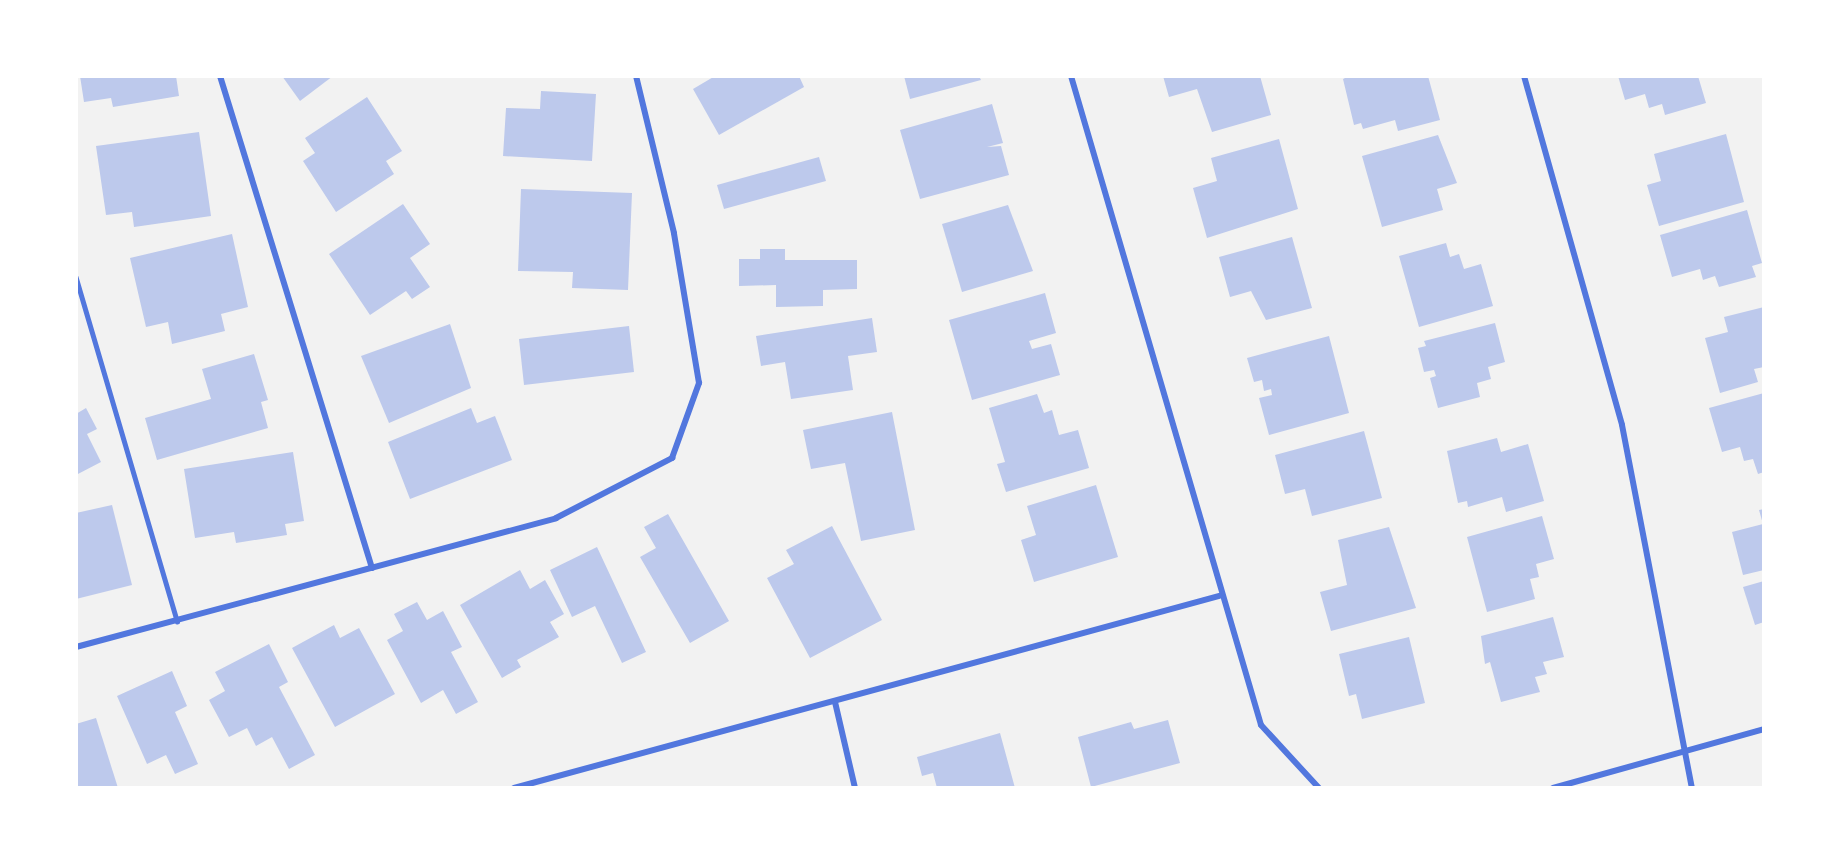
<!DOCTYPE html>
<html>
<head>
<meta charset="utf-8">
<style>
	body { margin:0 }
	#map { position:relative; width:1840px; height:864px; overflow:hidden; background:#f2f2f2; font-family:"Titillium Web",sans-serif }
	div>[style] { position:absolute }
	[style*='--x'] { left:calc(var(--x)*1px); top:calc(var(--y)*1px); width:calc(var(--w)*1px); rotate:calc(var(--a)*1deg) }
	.building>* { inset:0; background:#bdc9ec }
	.service>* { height:4.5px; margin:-2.25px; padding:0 2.25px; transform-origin:2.25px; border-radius:2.25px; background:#5277de }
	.minor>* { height:6px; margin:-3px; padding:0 3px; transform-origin:3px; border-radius:3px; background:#5277de }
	span { translate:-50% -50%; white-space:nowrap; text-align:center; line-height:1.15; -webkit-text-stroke:5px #fff; paint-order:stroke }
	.frame { position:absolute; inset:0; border:78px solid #fff; pointer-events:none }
</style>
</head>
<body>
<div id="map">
	<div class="building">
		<div style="clip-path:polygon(80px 76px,176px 76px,179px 96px,113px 107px,111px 98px,84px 102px)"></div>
		<div style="clip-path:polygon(282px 76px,333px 76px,300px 101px)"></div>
		<div style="clip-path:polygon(715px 76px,799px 76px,804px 87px,719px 135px,693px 89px)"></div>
		<div style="clip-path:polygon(904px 76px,979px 76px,981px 80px,910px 99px)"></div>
		<div style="clip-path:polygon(1163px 76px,1260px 76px,1271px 115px,1212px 132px,1197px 89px,1169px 97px)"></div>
		<div style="clip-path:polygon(1349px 76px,1428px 76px,1440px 120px,1398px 131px,1395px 120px,1363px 129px,1361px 123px,1354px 125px,1343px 79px)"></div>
		<div style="clip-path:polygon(1618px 76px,1698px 76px,1706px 103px,1665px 115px,1662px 104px,1649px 108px,1645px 94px,1625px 100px)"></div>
		<div style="clip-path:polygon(541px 91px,596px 94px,592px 161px,503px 156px,506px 108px,540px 109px)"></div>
		<div style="clip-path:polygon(367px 97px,402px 151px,386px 161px,394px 174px,336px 212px,303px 161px,315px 153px,305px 138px)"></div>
		<div style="clip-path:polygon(992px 104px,1003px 143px,987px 147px,1001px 146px,1009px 175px,920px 199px,900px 130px)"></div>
		<div style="clip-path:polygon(199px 132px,211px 216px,134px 227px,132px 212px,106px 215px,96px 146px)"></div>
		<div style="clip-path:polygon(1726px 134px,1744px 202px,1659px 226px,1647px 185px,1661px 181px,1654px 154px)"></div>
		<div style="clip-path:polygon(1438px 135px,1457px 183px,1437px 189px,1443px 210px,1382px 227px,1362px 156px)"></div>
		<div style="clip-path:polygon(1279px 139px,1298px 209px,1207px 238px,1193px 188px,1217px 181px,1211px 158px)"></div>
		<div style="clip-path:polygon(819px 157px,826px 181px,724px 209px,717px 185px)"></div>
		<div style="clip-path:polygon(521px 189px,632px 193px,628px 290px,572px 288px,573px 272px,518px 271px)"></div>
		<div style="clip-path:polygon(403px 204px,430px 244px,410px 258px,430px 287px,412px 299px,406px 291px,370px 315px,329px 254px)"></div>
		<div style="clip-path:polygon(1008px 205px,1033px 271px,962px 292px,942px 224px)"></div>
		<div style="clip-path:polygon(1747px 210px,1762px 263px,1752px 266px,1756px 277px,1719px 287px,1715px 276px,1703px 280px,1700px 269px,1672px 277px,1660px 235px)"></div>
		<div style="clip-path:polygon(232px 234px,248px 307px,221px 314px,225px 331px,172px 344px,168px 322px,146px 327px,130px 258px)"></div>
		<div style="clip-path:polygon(1292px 237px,1312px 308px,1266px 320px,1251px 291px,1230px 297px,1219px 257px)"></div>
		<div style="clip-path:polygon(1446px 243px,1450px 257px,1459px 254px,1464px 269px,1481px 264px,1493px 306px,1419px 327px,1399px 256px)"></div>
		<div style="clip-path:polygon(760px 249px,785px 249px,785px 260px,857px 260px,857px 289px,823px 290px,823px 306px,776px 307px,776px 285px,739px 286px,739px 259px,760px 259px)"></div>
		<div style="clip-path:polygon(1045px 293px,1056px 333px,1029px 341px,1032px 349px,1051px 344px,1060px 375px,972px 400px,949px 320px)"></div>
		<div style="clip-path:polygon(1764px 307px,1764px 367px,1754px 369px,1758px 382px,1720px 393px,1705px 338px,1728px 332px,1724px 317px)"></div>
		<div style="clip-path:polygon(872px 318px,877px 352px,848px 356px,853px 390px,791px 399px,785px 362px,761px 366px,756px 336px)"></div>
		<div style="clip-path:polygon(1495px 323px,1505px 362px,1488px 367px,1491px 379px,1477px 383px,1480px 397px,1438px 408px,1430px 378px,1436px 376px,1434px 370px,1424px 372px,1418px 348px,1426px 346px,1424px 341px)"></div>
		<div style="clip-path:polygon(450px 324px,471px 388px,389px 423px,361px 356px)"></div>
		<div style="clip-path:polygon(629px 326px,634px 372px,524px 385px,519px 339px)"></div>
		<div style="clip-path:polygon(1329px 336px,1349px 413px,1269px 435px,1259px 398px,1272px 395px,1271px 389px,1264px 391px,1262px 380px,1254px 382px,1247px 358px)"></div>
		<div style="clip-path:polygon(254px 354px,268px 400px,261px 402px,268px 428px,157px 460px,145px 418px,211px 399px,202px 369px)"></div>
		<div style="clip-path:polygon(1764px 393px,1764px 472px,1758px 474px,1753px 459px,1744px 461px,1740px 447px,1722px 452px,1709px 408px)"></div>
		<div style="clip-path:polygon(1037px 394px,1044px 413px,1052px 410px,1059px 435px,1078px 430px,1089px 468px,1006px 492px,997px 464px,1005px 462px,989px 408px)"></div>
		<div style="clip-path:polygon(86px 408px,97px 429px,87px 434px,101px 462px,76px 475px,76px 414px)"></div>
		<div style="clip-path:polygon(471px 408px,477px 423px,495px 416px,512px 460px,410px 499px,388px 442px)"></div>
		<div style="clip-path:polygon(892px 412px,915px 530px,861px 541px,845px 463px,811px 469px,803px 430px)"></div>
		<div style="clip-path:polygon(1364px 431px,1382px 498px,1312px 516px,1305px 489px,1285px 494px,1275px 455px)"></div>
		<div style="clip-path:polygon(1497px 438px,1501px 452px,1528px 444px,1544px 501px,1506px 512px,1502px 497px,1468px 507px,1467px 501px,1458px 503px,1447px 451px)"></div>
		<div style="clip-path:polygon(293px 452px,304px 521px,285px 524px,287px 535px,236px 543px,234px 532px,195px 538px,184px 469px)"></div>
		<div style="clip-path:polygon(1096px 485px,1118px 557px,1034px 582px,1021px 540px,1036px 535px,1027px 506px)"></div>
		<div style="clip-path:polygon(112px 505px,132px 585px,76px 599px,76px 513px)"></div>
		<div style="clip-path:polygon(1764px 509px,1764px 570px,1743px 575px,1732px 532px,1763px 524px,1759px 510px)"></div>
		<div style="clip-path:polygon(668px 514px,729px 621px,690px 643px,640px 557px,656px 548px,644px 527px)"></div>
		<div style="clip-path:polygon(1542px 516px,1554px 559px,1536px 564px,1539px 577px,1530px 579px,1535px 599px,1487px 612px,1467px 537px)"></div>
		<div style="clip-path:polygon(832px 526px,882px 620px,810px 658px,767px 578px,794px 564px,786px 550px)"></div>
		<div style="clip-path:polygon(1389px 527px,1416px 608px,1331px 631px,1320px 592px,1347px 585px,1338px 540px)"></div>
		<div style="clip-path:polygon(597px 547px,646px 652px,622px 663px,595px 606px,572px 617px,550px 570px)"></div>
		<div style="clip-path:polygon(520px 570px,530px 589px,545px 580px,564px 614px,550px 622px,559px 637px,517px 660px,521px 667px,502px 678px,460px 605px)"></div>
		<div style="clip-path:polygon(1764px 581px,1764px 622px,1755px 625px,1743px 587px)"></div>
		<div style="clip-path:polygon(417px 602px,427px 620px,443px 611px,462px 647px,451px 652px,478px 702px,456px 714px,443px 690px,421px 703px,387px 640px,403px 631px,394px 614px)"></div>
		<div style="clip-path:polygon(1553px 617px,1564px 657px,1543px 662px,1547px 674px,1535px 677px,1540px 692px,1501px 702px,1490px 662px,1485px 664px,1481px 636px)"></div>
		<div style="clip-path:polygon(334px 625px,340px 638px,359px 628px,395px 694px,335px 727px,292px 648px)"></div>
		<div style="clip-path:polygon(1409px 637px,1425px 703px,1362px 719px,1356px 694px,1349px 696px,1339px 654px)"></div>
		<div style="clip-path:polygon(269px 644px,288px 682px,279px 687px,315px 755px,289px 769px,272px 737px,256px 746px,247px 728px,229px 737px,209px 700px,225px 691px,215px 672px)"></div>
		<div style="clip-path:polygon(172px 671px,187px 706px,175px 712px,198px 764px,175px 774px,166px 755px,147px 764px,117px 696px)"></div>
		<div style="clip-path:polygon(96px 718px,118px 788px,76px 788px,76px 724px)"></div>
		<div style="clip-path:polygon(1168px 720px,1180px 763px,1091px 787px,1078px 737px,1131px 722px,1134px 729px)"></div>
		<div style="clip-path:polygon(1000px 733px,1015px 788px,937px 788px,933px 773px,922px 776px,917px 757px)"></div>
	</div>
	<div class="service">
		<div style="--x:76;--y:277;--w:359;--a:73.6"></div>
	</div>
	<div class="minor">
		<div style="--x:220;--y:76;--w:515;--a:72.83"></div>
		<div style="--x:1071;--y:76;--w:676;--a:73.68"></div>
		<div style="--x:1261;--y:725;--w:86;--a:47.4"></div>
		<div style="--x:1524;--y:76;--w:362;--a:74.3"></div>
		<div style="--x:1622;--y:425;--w:370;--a:79.1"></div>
		<div style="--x:76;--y:647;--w:497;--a:-15"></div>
		<div style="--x:556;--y:518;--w:131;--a:-27.3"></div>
		<div style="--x:672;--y:458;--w:80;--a:-70.2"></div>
		<div style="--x:699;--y:383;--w:152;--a:-99.5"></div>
		<div style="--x:674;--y:233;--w:162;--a:-103.6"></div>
		<div style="--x:835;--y:702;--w:88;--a:76.9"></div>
		<div style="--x:514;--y:788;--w:731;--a:-15.23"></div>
		<div style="--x:1553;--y:788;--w:219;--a:-15.6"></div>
	</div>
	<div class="frame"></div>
</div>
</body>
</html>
